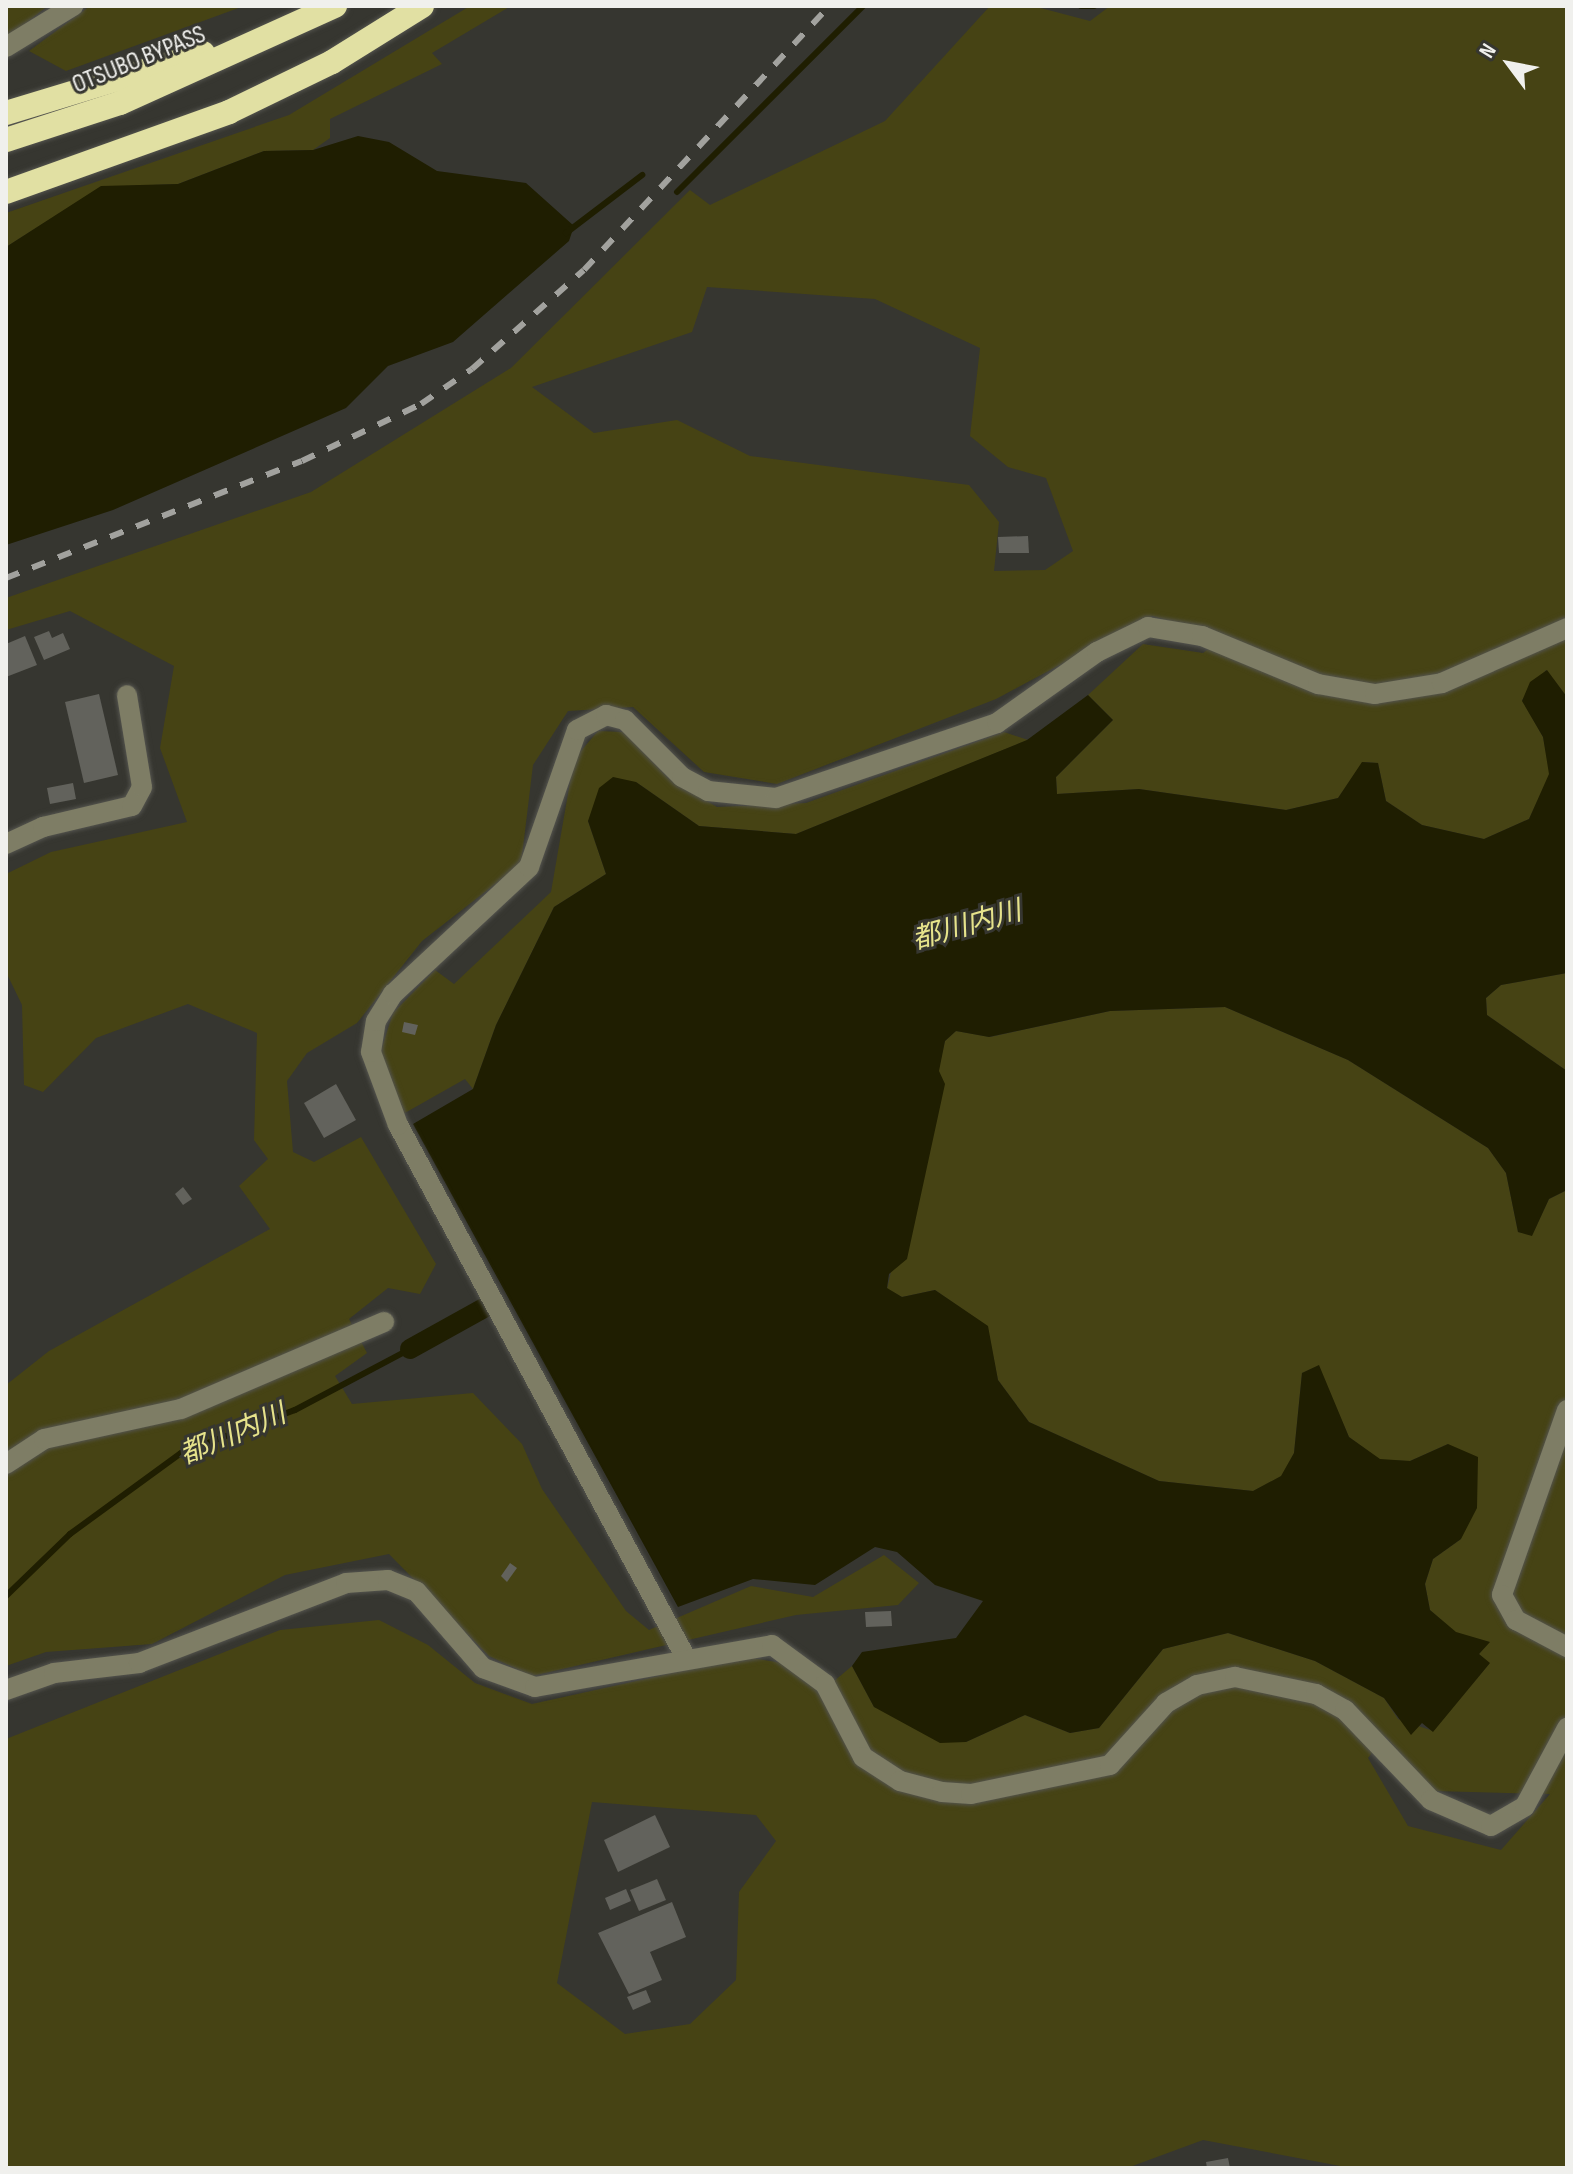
<!DOCTYPE html>
<html>
<head>
<meta charset="utf-8">
<style>
	body { margin:0 }
	#map { position:relative; width:1573px; height:2174px; overflow:hidden; background:#363630; font-family:"Sofia Sans Condensed","Noto Sans JP",sans-serif }
	div>[style] { position:absolute }
	[style*='--x'] { left:calc(var(--x)*1px); top:calc(var(--y)*1px); width:calc(var(--w)*1px); rotate:calc(var(--a)*1deg) }
	.green>* { inset:0; background:#464314 }
	.water>* { inset:0; background:#1f1e01 }
	.stream>* { height:6px; margin:-3px; padding:0 3px; transform-origin:3px; border-radius:3px; background:#1f1e01 }
	.canal>* { height:20px; margin:-10px; padding:0 10px; transform-origin:10px; border-radius:10px; background:#1f1e01 }
	.building>* { inset:0; background:#62625c }
	.roads { filter:drop-shadow(0 0 2px #54544e) drop-shadow(0 0 2px #54544e) }
	.minor>* { height:20px; margin:-10px; padding:0 10px; transform-origin:10px; border-radius:10px; background:#7e7d65 }
	.highway>* { height:24px; margin:-12px; padding:0 12px; transform-origin:12px; border-radius:12px; background:#e1e0a3 }
	.rail>* { height:6px; margin-top:-3px; transform-origin:0; background:repeating-linear-gradient(90deg,#a2a29e 0 14px,transparent 0 28px) }
	span { translate:-50% -50%; white-space:nowrap; text-align:center; line-height:1.15; -webkit-text-stroke:6px #363630; paint-order:stroke }
	.street-label { font-size:26px; color:#f0f0ed }
	.water-label { font-size:28px; color:#e6e38b; font-style:italic }
	.frame { position:absolute; inset:0; border:8px solid #f0f0ed; pointer-events:none }
	.north { position:absolute; left:1469px; top:24px; width:80px; height:80px; -webkit-text-stroke:6px #363630; paint-order:stroke; rotate:302deg; font-size:22px; font-weight:700; line-height:32px; text-align:center; color:#f0f0ed }
	.north::after { content:''; display:block; margin:auto; width:28px; height:36px; background:#f0f0ed; clip-path:polygon(50% 0,100% 100%,50% 72%,0 100%) }
</style>
</head>
<body>
<div id="map">
	<div class="green">
		<div style="clip-path:polygon(6px 6px,42px 6px,45px 8px,6px 39px)"></div>
		<div style="clip-path:polygon(90px 6px,244px 6px,66px 71px,29px 51px)"></div>
		<div style="clip-path:polygon(470px 6px,511px 6px,432px 53px,442px 64px,330px 119px,330px 138px,313px 150px,264px 151px,178px 184px,101px 187px,6px 247px,6px 213px,289px 115px)"></div>
		<div style="clip-path:polygon(evenodd,990px 6px,1033px 6px,1090px 21px,1110px 6px,1567px 6px,1567px 697px,1546px 670px,1522px 700px,1543px 737px,1550px 774px,1529px 819px,1484px 839px,1422px 825px,1386px 801px,1378px 763px,1363px 762px,1338px 798px,1286px 810px,1139px 789px,1057px 794px,1056px 777px,1113px 720px,1088px 695px,1143px 644px,1203px 653px,1226px 636px,1152px 616px,996px 699px,777px 784px,704px 772px,633px 707px,568px 711px,533px 765px,521px 864px,422px 941px,357px 1023px,307px 1053px,287px 1081px,293px 1152px,314px 1162px,361px 1137px,436px 1264px,420px 1294px,388px 1288px,349px 1319px,367px 1353px,335px 1376px,352px 1404px,473px 1393px,522px 1444px,542px 1489px,626px 1611px,649px 1630px,751px 1586px,813px 1597px,884px 1555px,919px 1583px,898px 1605px,796px 1615px,532px 1676px,489px 1656px,389px 1554px,285px 1575px,152px 1644px,46px 1652px,6px 1666px,6px 1385px,49px 1351px,270px 1229px,239px 1186px,268px 1159px,254px 1140px,257px 1033px,188px 1004px,96px 1038px,43px 1092px,24px 1085px,22px 1005px,6px 972px,6px 874px,51px 852px,187px 822px,160px 748px,174px 666px,70px 611px,6px 630px,6px 598px,311px 492px,511px 368px,690px 190px,710px 205px,885px 121px,990px 6px,707px 287px,875px 299px,980px 348px,970px 436px,1008px 467px,1046px 478px,1073px 551px,1045px 570px,994px 571px,999px 522px,969px 485px,750px 456px,677px 420px,594px 433px,532px 387px,692px 332px,707px 287px)"></div>
		<div style="clip-path:polygon(598px 731px,623px 732px,669px 779px,717px 807px,806px 803px,1004px 732px,1028px 740px,796px 834px,699px 826px,636px 782px,588px 821px,606px 874px,554px 907px,496px 1025px,473px 1089px,465px 1079px,403px 1114px,378px 1060px,393px 1013px,435px 970px,454px 984px,551px 892px,574px 759px)"></div>
		<div style="clip-path:polygon(1567px 973px,1567px 1071px,1487px 1015px,1486px 998px,1501px 985px)"></div>
		<div style="clip-path:polygon(evenodd,1225px 1007px,1348px 1060px,1488px 1148px,1506px 1173px,1518px 1232px,1532px 1235px,1549px 1199px,1567px 1190px,1567px 2168px,1351px 2168px,1203px 2140px,1127px 2168px,6px 2168px,6px 1739px,280px 1630px,379px 1620px,428px 1645px,475px 1683px,532px 1704px,745px 1657px,790px 1664px,827px 1687px,852px 1666px,874px 1707px,966px 1742px,1025px 1715px,1070px 1733px,1099px 1728px,1163px 1649px,1228px 1633px,1315px 1661px,1384px 1698px,1398px 1719px,1433px 1731px,1489px 1664px,1479px 1654px,1489px 1642px,1456px 1633px,1430px 1610px,1425px 1584px,1433px 1559px,1461px 1539px,1448px 1444px,1410px 1461px,1380px 1460px,1349px 1437px,1318px 1366px,1302px 1373px,1294px 1453px,1282px 1476px,1253px 1491px,1159px 1481px,1029px 1422px,998px 1380px,987px 1326px,935px 1290px,902px 1297px,887px 1289px,945px 1041px,956px 1031px,990px 1037px,1110px 1011px,1225px 1007px,1385px 1736px,1434px 1791px,1550px 1794px,1501px 1850px,1408px 1826px,1368px 1758px,1385px 1736px,1225px 1007px,592px 1802px,756px 1815px,776px 1841px,739px 1892px,736px 1980px,690px 2024px,625px 2034px,557px 1983px,592px 1802px)"></div>
	</div>
	<div class="water">
		<div style="clip-path:polygon(358px 136px,389px 142px,437px 171px,526px 183px,574px 226px,569px 241px,453px 342px,388px 366px,346px 408px,113px 510px,6px 545px,6px 247px,101px 186px,178px 184px,264px 151px,313px 150px)"></div>
		<div style="clip-path:polygon(1547px 670px,1567px 697px,1567px 973px,1501px 985px,1486px 998px,1487px 1015px,1567px 1071px,1567px 1190px,1549px 1199px,1532px 1236px,1518px 1232px,1506px 1173px,1488px 1148px,1348px 1060px,1225px 1007px,1110px 1011px,989px 1037px,956px 1031px,945px 1041px,939px 1071px,945px 1084px,907px 1259px,889px 1274px,887px 1288px,902px 1297px,935px 1290px,988px 1326px,998px 1380px,1029px 1422px,1159px 1481px,1253px 1491px,1281px 1476px,1294px 1453px,1302px 1373px,1319px 1365px,1349px 1437px,1380px 1459px,1410px 1461px,1448px 1444px,1478px 1457px,1477px 1508px,1461px 1539px,1433px 1559px,1425px 1584px,1430px 1610px,1456px 1632px,1490px 1642px,1479px 1654px,1490px 1663px,1433px 1732px,1422px 1723px,1411px 1735px,1384px 1698px,1315px 1661px,1228px 1633px,1163px 1649px,1099px 1728px,1070px 1733px,1025px 1715px,966px 1742px,940px 1743px,874px 1707px,852px 1666px,862px 1652px,956px 1638px,983px 1601px,935px 1585px,897px 1552px,875px 1547px,815px 1585px,753px 1579px,678px 1607px,413px 1124px,473px 1089px,496px 1025px,554px 907px,606px 874px,588px 821px,599px 788px,613px 777px,636px 782px,699px 826px,796px 834px,1027px 740px,1088px 695px,1113px 720px,1056px 777px,1057px 794px,1139px 789px,1286px 810px,1338px 798px,1362px 762px,1378px 763px,1386px 801px,1422px 825px,1484px 839px,1529px 819px,1549px 774px,1543px 737px,1522px 701px,1530px 682px)"></div>
	</div>
	<div class="stream">
		<div style="--x:1081;--y:6;--w:13;--a:0"></div>
		<div style="--x:677;--y:192;--w:263;--a:-45"></div>
		<div style="--x:566;--y:233;--w:96;--a:-37.3"></div>
		<div style="--x:6;--y:1596;--w:89;--a:-44.1"></div>
		<div style="--x:70;--y:1534;--w:137;--a:-36.1"></div>
		<div style="--x:181;--y:1453;--w:122;--a:-20.7"></div>
		<div style="--x:295;--y:1410;--w:130;--a:-27.9"></div>
	</div>
	<div class="canal">
		<div style="--x:410;--y:1349;--w:85;--a:-29"></div>
	</div>
	<div class="building">
		<div style="clip-path:polygon(1028px 536px,1029px 553px,999px 553px,998px 537px)"></div>
		<div style="clip-path:polygon(49px 631px,52px 638px,63px 633px,70px 649px,44px 660px,34px 637px)"></div>
		<div style="clip-path:polygon(25px 636px,37px 665px,6px 677px,6px 644px)"></div>
		<div style="clip-path:polygon(99px 694px,118px 775px,84px 783px,65px 702px)"></div>
		<div style="clip-path:polygon(73px 783px,76px 799px,50px 804px,47px 788px)"></div>
		<div style="clip-path:polygon(404px 1022px,418px 1025px,415px 1035px,402px 1032px)"></div>
		<div style="clip-path:polygon(336px 1084px,356px 1120px,324px 1138px,304px 1103px)"></div>
		<div style="clip-path:polygon(183px 1187px,192px 1199px,183px 1205px,175px 1194px)"></div>
		<div style="clip-path:polygon(510px 1563px,517px 1568px,507px 1582px,501px 1576px)"></div>
		<div style="clip-path:polygon(891px 1611px,892px 1626px,866px 1627px,865px 1612px)"></div>
		<div style="clip-path:polygon(655px 1815px,670px 1847px,618px 1872px,604px 1840px)"></div>
		<div style="clip-path:polygon(657px 1879px,666px 1900px,639px 1911px,630px 1890px)"></div>
		<div style="clip-path:polygon(626px 1889px,631px 1901px,610px 1910px,605px 1898px)"></div>
		<div style="clip-path:polygon(672px 1902px,686px 1937px,650px 1952px,662px 1980px,629px 1994px,598px 1933px)"></div>
		<div style="clip-path:polygon(646px 1990px,651px 2002px,633px 2010px,627px 1997px)"></div>
		<div style="clip-path:polygon(1228px 2158px,1230px 2168px,1207px 2168px,1206px 2162px)"></div>
	</div>
	<div class="roads">
		<div class="minor">
			<div style="--x:6;--y:47;--w:79;--a:-31.5"></div>
			<div style="--x:6;--y:844;--w:41;--a:-24.7"></div>
			<div style="--x:43;--y:827;--w:91;--a:-13.3"></div>
			<div style="--x:132;--y:806;--w:21;--a:-62"></div>
			<div style="--x:142;--y:787;--w:93;--a:-99.3"></div>
			<div style="--x:1567;--y:1410;--w:196;--a:109.4"></div>
			<div style="--x:1502;--y:1595;--w:29;--a:61"></div>
			<div style="--x:1516;--y:1620;--w:58;--a:27.9"></div>
			<div style="--x:6;--y:1464;--w:45;--a:-33.3"></div>
			<div style="--x:44;--y:1439;--w:140;--a:-12.4"></div>
			<div style="--x:181;--y:1409;--w:221;--a:-23.2"></div>
			<div style="--x:686;--y:1658;--w:606;--a:-118.38"></div>
			<div style="--x:398;--y:1125;--w:78;--a:-110.3"></div>
			<div style="--x:371;--y:1052;--w:31;--a:-81"></div>
			<div style="--x:376;--y:1021;--w:32;--a:-58"></div>
			<div style="--x:393;--y:994;--w:186;--a:-43"></div>
			<div style="--x:529;--y:867;--w:145;--a:-70.7"></div>
			<div style="--x:577;--y:730;--w:33;--a:-27"></div>
			<div style="--x:606;--y:715;--w:20;--a:15"></div>
			<div style="--x:625;--y:720;--w:81;--a:45"></div>
			<div style="--x:682;--y:777;--w:30;--a:28"></div>
			<div style="--x:708;--y:791;--w:68;--a:5.9"></div>
			<div style="--x:776;--y:798;--w:233;--a:-18.7"></div>
			<div style="--x:997;--y:723;--w:123;--a:-35.4"></div>
			<div style="--x:1097;--y:652;--w:57;--a:-26.1"></div>
			<div style="--x:1148;--y:627;--w:55;--a:9.5"></div>
			<div style="--x:1202;--y:636;--w:126;--a:22.5"></div>
			<div style="--x:1318;--y:684;--w:58;--a:10"></div>
			<div style="--x:1375;--y:694;--w:68;--a:-9.3"></div>
			<div style="--x:1442;--y:683;--w:137;--a:-23.7"></div>
			<div style="--x:6;--y:1690;--w:51;--a:-19.5"></div>
			<div style="--x:54;--y:1673;--w:86;--a:-6.7"></div>
			<div style="--x:139;--y:1663;--w:222;--a:-21.1"></div>
			<div style="--x:346;--y:1583;--w:42;--a:-4.1"></div>
			<div style="--x:388;--y:1580;--w:31;--a:22"></div>
			<div style="--x:417;--y:1592;--w:101;--a:49"></div>
			<div style="--x:483;--y:1668;--w:55;--a:20.1"></div>
			<div style="--x:535;--y:1687;--w:241;--a:-10"></div>
			<div style="--x:772;--y:1645;--w:66;--a:36.3"></div>
			<div style="--x:825;--y:1684;--w:82;--a:62.5"></div>
			<div style="--x:863;--y:1757;--w:44;--a:33"></div>
			<div style="--x:900;--y:1781;--w:43;--a:14.7"></div>
			<div style="--x:942;--y:1792;--w:29;--a:4"></div>
			<div style="--x:971;--y:1794;--w:142;--a:-11.8"></div>
			<div style="--x:1110;--y:1765;--w:84;--a:-47.9"></div>
			<div style="--x:1166;--y:1703;--w:36;--a:-30"></div>
			<div style="--x:1197;--y:1685;--w:39;--a:-12"></div>
			<div style="--x:1235;--y:1677;--w:83;--a:11.9"></div>
			<div style="--x:1316;--y:1694;--w:33;--a:29"></div>
			<div style="--x:1345;--y:1710;--w:124;--a:46.3"></div>
			<div style="--x:1431;--y:1800;--w:65;--a:23.4"></div>
			<div style="--x:1491;--y:1826;--w:39;--a:-30"></div>
			<div style="--x:1525;--y:1806;--w:89;--a:-61.7"></div>
		</div>
		<div class="highway">
			<div style="--x:6;--y:113;--w:206;--a:-16.9"></div>
			<div style="--x:6;--y:140;--w:120;--a:-18"></div>
			<div style="--x:120;--y:103;--w:236;--a:-24.3"></div>
			<div style="--x:6;--y:192;--w:237;--a:-19.7"></div>
			<div style="--x:229;--y:112;--w:114;--a:-25.9"></div>
			<div style="--x:332;--y:62;--w:106;--a:-31.9"></div>
		</div>
	</div>
	<div class="rail">
		<div style="--x:6;--y:578;--w:318;--a:-21.6"></div>
		<div style="--x:302;--y:461;--w:132;--a:-25.6"></div>
		<div style="--x:421;--y:404;--w:62;--a:-34.5"></div>
		<div style="--x:472;--y:369;--w:149;--a:-41.5"></div>
		<div style="--x:584;--y:270;--w:360;--a:-47.1"></div>
	</div>
	<div class="street-label">
		<span style="left:139px;top:60px;rotate:-22deg">OTSUBO BYPASS</span>
	</div>
	<div class="water-label">
		<span style="left:967px;top:926px;rotate:-16deg">都川内川</span>
		<span style="left:233px;top:1435px;rotate:-23deg">都川内川</span>
	</div>
	<div class="frame"></div>
	<div class="north">N</div>
</div>
</body>
</html>
